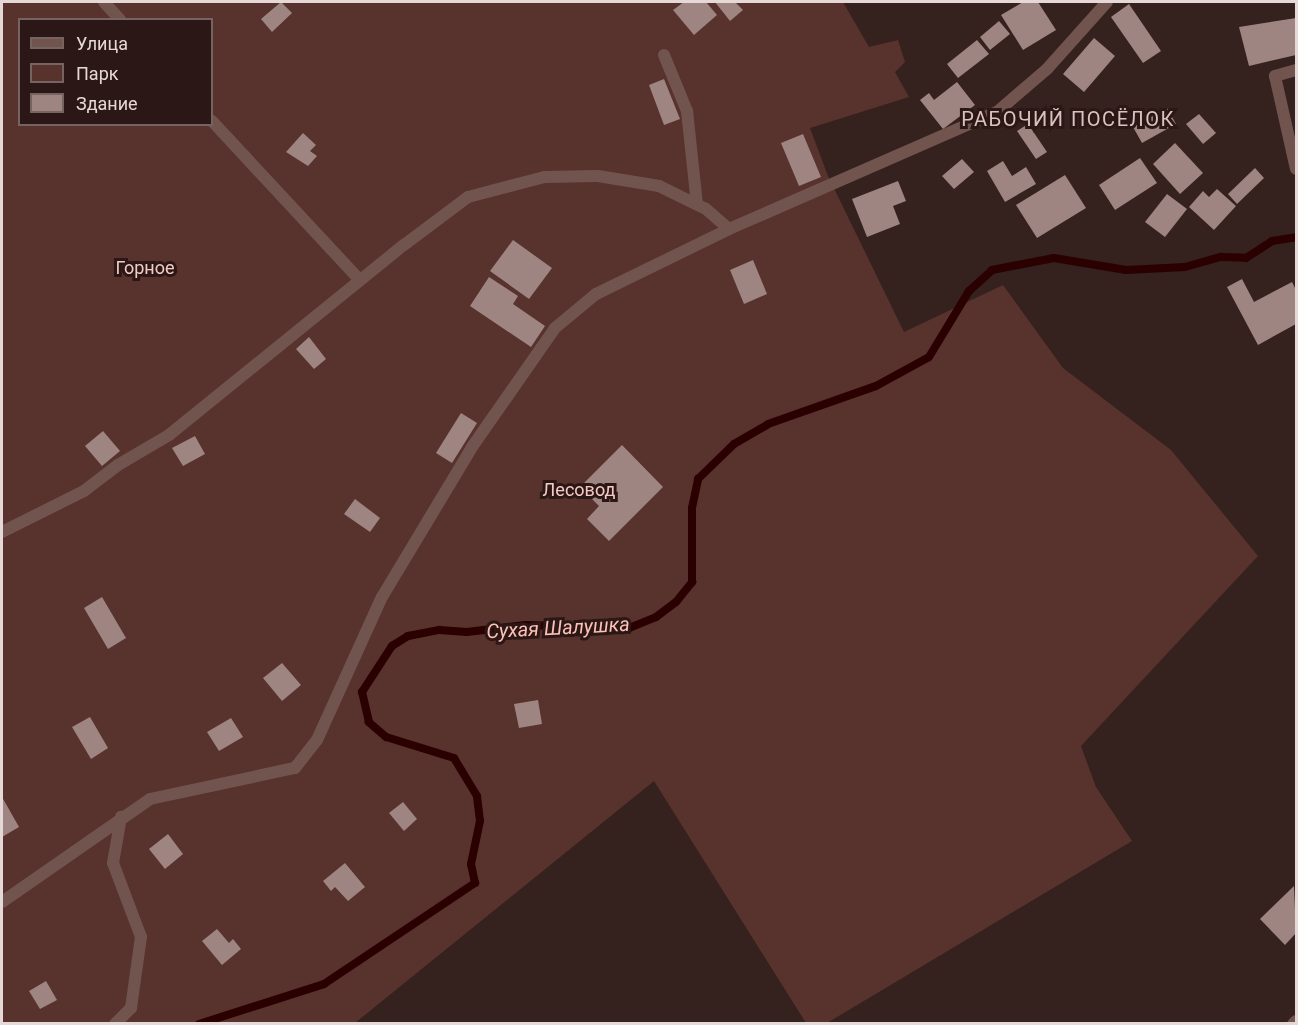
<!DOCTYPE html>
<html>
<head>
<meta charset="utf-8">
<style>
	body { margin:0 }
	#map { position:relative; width:1298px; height:1025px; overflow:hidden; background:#35211e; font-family:Roboto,sans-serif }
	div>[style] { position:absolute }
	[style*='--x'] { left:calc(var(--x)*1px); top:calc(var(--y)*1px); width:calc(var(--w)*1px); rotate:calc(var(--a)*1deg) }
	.green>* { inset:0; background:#58322d }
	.stream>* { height:8px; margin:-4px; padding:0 4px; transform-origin:4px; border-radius:4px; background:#2a0000 }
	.building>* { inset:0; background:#9f8581 }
	.lane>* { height:12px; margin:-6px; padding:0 6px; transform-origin:6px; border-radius:6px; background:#72544f }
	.street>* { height:15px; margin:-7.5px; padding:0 7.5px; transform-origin:7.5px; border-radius:7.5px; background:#72544f }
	span { translate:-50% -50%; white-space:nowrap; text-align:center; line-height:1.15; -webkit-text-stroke:6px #2b1715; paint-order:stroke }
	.park-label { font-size:18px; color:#f4cac3 }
	.neighbourhood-label { font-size:20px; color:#dcc1bc; letter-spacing:1.5px }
	.water-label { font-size:20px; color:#fec0b6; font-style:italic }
	.frame { position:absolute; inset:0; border:3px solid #e6d8d6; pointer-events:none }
	.legend { position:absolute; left:18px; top:18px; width:195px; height:108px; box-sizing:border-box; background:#2b1715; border:2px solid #766462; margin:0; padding:8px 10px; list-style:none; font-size:18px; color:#e6d8d6 }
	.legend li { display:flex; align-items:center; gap:12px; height:30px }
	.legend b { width:30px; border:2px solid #766462 }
</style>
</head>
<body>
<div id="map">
	<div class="green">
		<div style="clip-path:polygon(evenodd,2px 2px,843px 2px,869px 47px,898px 40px,905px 62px,895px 72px,909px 97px,810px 128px,828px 176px,904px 332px,1003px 285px,1063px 368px,1171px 450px,1258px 556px,1081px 746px,1096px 787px,1132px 841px,827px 1023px,806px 1023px,654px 781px,355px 1023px,2px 1024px,2px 2px,20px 20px,212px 20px,212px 124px,20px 124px,20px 20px)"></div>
	</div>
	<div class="stream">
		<div style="--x:199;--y:1024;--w:131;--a:-17.7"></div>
		<div style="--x:324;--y:984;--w:182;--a:-33.8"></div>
		<div style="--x:475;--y:883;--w:19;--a:-102"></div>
		<div style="--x:471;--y:864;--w:44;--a:-78.2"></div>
		<div style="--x:480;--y:821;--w:25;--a:-97"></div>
		<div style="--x:477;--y:796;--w:44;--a:-121.2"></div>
		<div style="--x:454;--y:758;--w:71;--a:-162.8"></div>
		<div style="--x:386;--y:737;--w:23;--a:-139"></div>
		<div style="--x:369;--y:722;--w:31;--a:-103"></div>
		<div style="--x:362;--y:692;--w:55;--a:-56.9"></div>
		<div style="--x:392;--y:646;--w:19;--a:-32"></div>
		<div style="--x:408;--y:636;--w:32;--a:-11"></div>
		<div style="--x:439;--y:630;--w:28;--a:4"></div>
		<div style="--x:467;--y:632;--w:59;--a:-6.8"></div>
		<div style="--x:526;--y:625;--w:103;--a:1.7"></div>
		<div style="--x:629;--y:628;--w:29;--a:-22"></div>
		<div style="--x:656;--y:617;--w:25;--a:-37"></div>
		<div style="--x:676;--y:602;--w:26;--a:-51"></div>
		<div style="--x:692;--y:582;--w:74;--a:-90"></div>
		<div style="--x:692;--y:508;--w:30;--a:-78"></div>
		<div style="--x:698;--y:479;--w:50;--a:-44.2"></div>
		<div style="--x:734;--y:444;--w:39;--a:-30"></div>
		<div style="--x:768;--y:424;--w:114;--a:-19.4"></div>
		<div style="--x:876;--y:386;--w:60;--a:-28.7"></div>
		<div style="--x:929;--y:357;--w:77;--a:-58.8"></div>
		<div style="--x:969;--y:291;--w:31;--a:-42"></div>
		<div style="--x:992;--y:270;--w:63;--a:-11"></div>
		<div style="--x:1054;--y:258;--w:73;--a:9.5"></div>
		<div style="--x:1126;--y:270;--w:59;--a:-2.9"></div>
		<div style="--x:1185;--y:267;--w:37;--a:-16"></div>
		<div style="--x:1221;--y:257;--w:25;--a:2"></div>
		<div style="--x:1246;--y:258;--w:31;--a:-33"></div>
		<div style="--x:1272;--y:241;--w:24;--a:-9"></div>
	</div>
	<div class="building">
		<div style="clip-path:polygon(281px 2px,292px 13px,272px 32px,261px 19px)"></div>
		<div style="clip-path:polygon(684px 2px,706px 2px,717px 15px,694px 35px,673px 10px)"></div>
		<div style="clip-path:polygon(715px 2px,735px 2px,743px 10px,730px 21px)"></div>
		<div style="clip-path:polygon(1023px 2px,1038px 2px,1056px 30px,1023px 50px,1001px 15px)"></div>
		<div style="clip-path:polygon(1129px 4px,1161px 51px,1143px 63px,1111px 17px)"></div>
		<div style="clip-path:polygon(1296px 18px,1296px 55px,1249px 66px,1239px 27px)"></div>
		<div style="clip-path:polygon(999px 21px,1010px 34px,990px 50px,980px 37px)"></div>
		<div style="clip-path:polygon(1094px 38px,1115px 56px,1084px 92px,1063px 74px)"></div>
		<div style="clip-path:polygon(977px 40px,989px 54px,958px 78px,947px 64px)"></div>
		<div style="clip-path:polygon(664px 79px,680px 119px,664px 125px,649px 85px)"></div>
		<div style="clip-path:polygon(957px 82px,975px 105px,943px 129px,920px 100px,929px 93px,934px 100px)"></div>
		<div style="clip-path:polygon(1167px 108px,1176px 124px,1142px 143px,1133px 127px)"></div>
		<div style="clip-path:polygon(1199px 114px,1216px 133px,1203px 144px,1186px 124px)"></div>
		<div style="clip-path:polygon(1028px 124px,1047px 152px,1036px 159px,1017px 131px)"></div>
		<div style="clip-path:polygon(303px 133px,316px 145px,310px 151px,317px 156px,308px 166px,286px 152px)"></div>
		<div style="clip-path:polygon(803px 134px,821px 177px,799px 186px,781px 143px)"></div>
		<div style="clip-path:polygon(1175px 143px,1203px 173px,1180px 194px,1153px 164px)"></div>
		<div style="clip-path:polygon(1140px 158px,1157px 183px,1115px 210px,1099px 185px)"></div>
		<div style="clip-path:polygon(962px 159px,974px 172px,954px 189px,942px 176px)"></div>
		<div style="clip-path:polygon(1003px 161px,1012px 176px,1026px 167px,1036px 184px,1005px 202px,987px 171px)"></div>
		<div style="clip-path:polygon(1255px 168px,1264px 178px,1237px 204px,1228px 194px)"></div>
		<div style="clip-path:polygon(1065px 175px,1086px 208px,1037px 238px,1016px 205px)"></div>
		<div style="clip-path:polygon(898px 181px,906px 201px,893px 206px,900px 224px,867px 237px,852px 199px)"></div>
		<div style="clip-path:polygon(1217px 189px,1236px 206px,1214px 230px,1189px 207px,1203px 191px,1209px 197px)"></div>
		<div style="clip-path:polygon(1167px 194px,1187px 209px,1165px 237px,1145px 222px)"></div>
		<div style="clip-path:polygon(513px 240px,552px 268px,529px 299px,490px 271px)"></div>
		<div style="clip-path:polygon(753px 260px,767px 294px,744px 304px,730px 270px)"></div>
		<div style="clip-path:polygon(489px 277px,518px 296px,513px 304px,545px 326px,531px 347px,470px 306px)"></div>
		<div style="clip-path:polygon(1242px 279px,1254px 302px,1292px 282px,1296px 290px,1296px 324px,1258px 345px,1227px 287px)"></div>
		<div style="clip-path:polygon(309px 337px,326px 359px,314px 369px,296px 349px)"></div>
		<div style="clip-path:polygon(461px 413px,477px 423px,452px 463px,436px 453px)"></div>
		<div style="clip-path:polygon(103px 431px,120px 451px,102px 466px,85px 446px)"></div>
		<div style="clip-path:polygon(195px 436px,205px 454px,183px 466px,172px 448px)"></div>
		<div style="clip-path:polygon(622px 445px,663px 487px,609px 541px,587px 519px,599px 506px,580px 487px)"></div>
		<div style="clip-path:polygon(355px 499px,380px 518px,370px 532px,344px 514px)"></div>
		<div style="clip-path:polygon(102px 597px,126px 638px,108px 649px,84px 608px)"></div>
		<div style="clip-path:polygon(282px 663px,301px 685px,282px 701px,263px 678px)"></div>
		<div style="clip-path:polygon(538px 700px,542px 724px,519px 728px,514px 704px)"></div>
		<div style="clip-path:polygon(90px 717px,108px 748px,91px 759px,72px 727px)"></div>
		<div style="clip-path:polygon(231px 718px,243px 737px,219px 751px,207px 732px)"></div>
		<div style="clip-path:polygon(2px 797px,19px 827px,2px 837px)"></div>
		<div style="clip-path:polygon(403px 802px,417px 819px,404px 831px,389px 813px)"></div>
		<div style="clip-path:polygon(168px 834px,183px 854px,165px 869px,149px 849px)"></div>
		<div style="clip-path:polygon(345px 863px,365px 887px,348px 901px,335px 887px,331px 891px,323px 881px)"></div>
		<div style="clip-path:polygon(1294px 886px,1296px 933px,1285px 945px,1260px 919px)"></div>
		<div style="clip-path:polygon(217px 929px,229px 943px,233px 939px,241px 949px,222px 965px,202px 941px)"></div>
		<div style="clip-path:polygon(46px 981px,57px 1000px,40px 1009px,29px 991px)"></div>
	</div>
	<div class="lane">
		<div style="--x:104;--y:2;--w:24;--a:48"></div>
		<div style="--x:664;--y:55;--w:61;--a:67.7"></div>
		<div style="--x:687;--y:111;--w:94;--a:83.9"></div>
		<div style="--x:1296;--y:70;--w:22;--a:164"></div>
		<div style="--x:1275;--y:76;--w:95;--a:77.3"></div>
		<div style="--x:212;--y:121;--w:217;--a:47.1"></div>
		<div style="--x:2;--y:532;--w:92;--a:-26.6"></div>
		<div style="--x:84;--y:491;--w:43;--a:-37.4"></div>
		<div style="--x:118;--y:465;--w:59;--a:-30.5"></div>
		<div style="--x:169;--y:435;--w:302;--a:-39"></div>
		<div style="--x:404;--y:245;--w:80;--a:-36.9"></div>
		<div style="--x:468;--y:197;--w:79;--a:-14.7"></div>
		<div style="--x:544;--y:177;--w:54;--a:-1.1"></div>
		<div style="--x:598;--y:176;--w:62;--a:9.3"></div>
		<div style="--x:659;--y:186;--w:52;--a:26.1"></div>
		<div style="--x:706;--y:209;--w:30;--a:41"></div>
		<div style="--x:2;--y:902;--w:180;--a:-34.8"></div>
		<div style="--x:150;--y:799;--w:148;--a:-12.1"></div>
		<div style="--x:295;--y:768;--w:36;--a:-52"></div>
		<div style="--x:317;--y:740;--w:157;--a:-65.6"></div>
		<div style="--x:382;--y:597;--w:175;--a:-59"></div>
		<div style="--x:472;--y:447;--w:145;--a:-55.1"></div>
		<div style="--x:555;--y:328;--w:53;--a:-39.7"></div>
		<div style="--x:596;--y:294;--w:148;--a:-26"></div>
		<div style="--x:729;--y:229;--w:292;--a:-23.6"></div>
		<div style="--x:997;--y:112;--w:66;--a:-40.7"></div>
		<div style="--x:1047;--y:69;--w:90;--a:-48.2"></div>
		<div style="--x:115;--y:1024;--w:23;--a:-45"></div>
		<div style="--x:131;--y:1008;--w:72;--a:-82"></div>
		<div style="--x:141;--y:937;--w:79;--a:-110.7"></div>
		<div style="--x:113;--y:863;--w:47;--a:-80.1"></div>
	</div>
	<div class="street">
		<div style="--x:1294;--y:1024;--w:3;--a:-45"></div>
	</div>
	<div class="park-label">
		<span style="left:145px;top:268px">Горное</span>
		<span style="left:579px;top:490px">Лесовод</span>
	</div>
	<div class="neighbourhood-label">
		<span style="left:1068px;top:119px">РАБОЧИЙ ПОСЁЛОК</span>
	</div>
	<div class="water-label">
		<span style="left:558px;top:628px;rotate:-3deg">Сухая Шалушка</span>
	</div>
	<div class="frame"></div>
	<ul class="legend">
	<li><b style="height:8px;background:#72544f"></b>Улица</li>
	<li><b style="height:16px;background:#58322d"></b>Парк</li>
	<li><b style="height:16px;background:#9f8581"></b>Здание</li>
	</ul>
</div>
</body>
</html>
